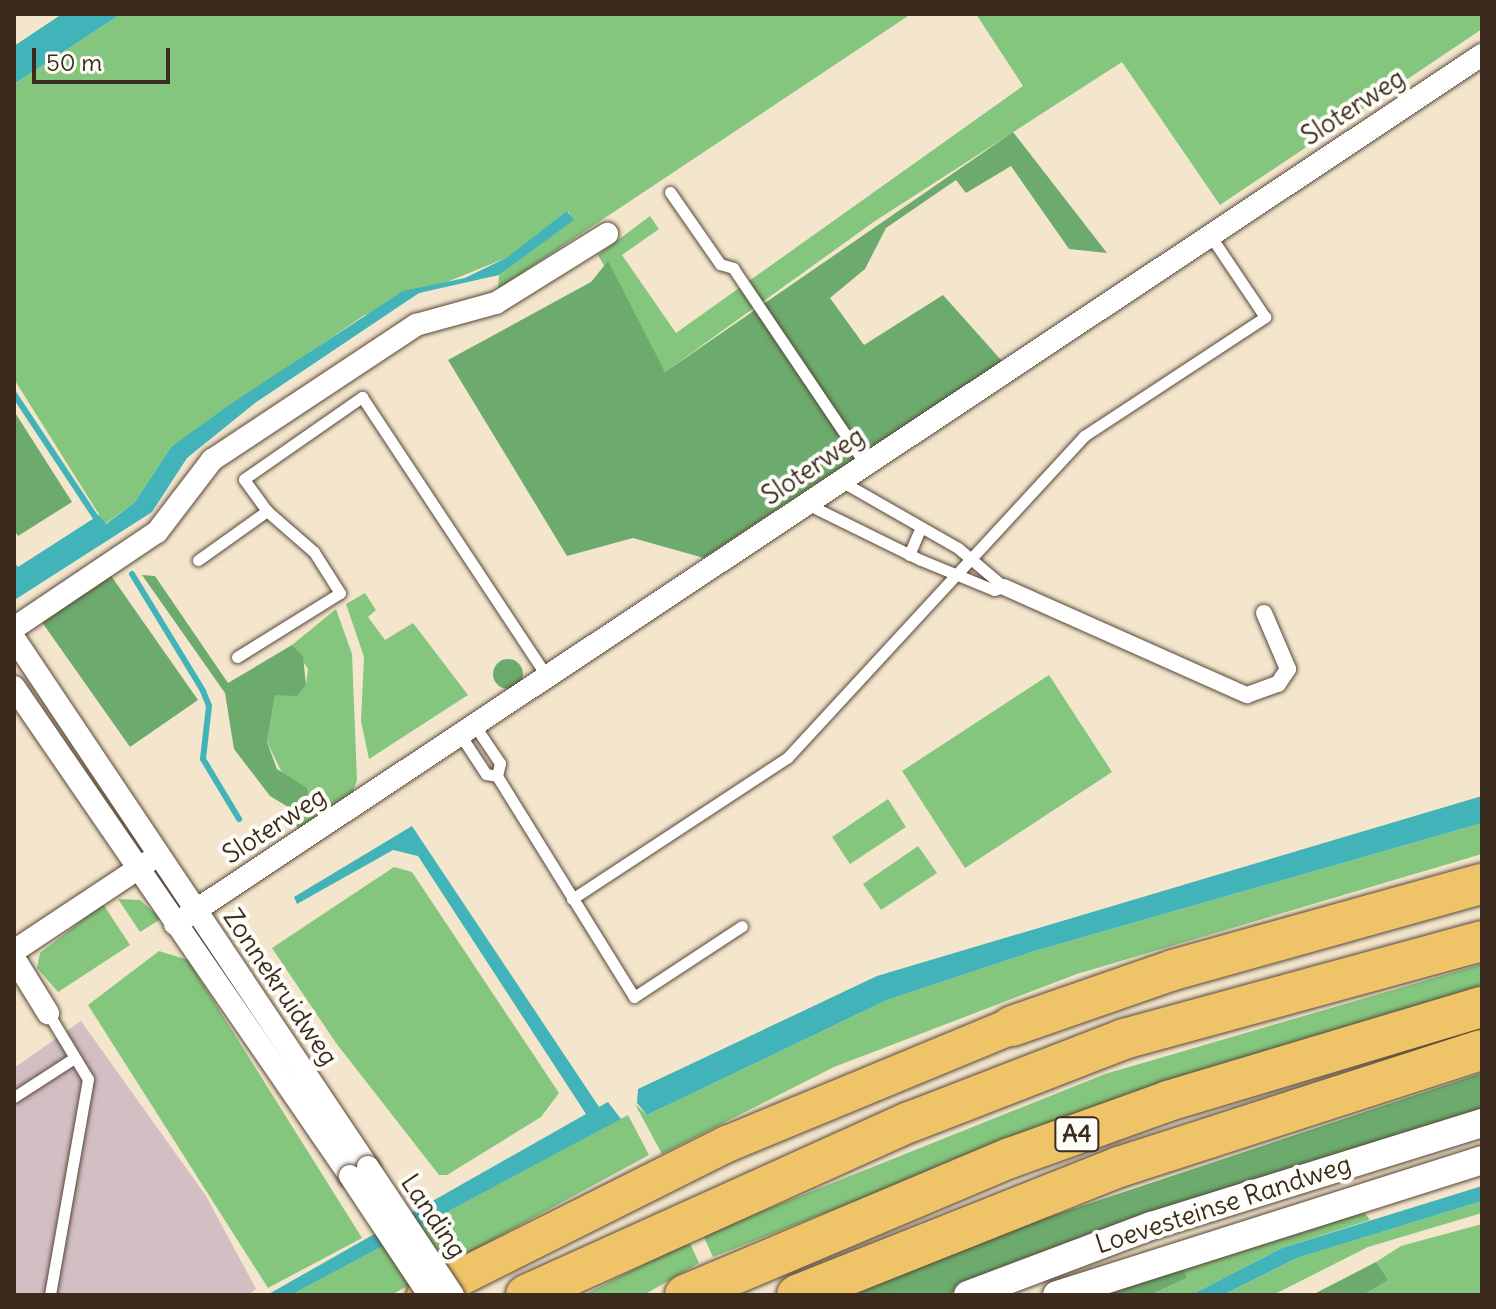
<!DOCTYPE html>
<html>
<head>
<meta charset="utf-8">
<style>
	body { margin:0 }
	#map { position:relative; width:1496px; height:1309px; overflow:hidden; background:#f4e6cd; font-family:Delius,sans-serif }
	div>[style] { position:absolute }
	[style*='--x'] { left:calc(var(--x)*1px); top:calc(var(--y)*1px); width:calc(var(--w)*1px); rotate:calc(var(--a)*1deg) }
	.industrial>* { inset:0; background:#d2bec3 }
	.green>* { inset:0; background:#85c67e }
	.forest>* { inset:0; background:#6cab6d }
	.round { border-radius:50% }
	.water>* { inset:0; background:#42b3b9 }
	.stream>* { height:6px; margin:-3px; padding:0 3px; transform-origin:3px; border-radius:3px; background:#42b3b9 }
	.roads { filter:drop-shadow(0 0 2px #574638) drop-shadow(0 0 2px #574638) }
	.service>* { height:11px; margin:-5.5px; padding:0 5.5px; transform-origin:5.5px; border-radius:5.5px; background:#fff }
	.pedestrian>* { height:16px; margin:-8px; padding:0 8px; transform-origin:8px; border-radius:8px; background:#fff }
	.minor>* { height:22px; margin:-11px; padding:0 11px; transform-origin:11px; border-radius:11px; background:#fff }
	.tertiary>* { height:28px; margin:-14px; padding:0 14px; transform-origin:14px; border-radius:14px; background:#fff }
	.trunk>* { height:36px; margin:-18px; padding:0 18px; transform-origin:18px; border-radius:18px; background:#efc469 }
	.motorway>* { height:40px; margin:-20px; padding:0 20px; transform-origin:20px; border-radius:20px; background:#efc469 }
	.bridges { filter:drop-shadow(0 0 2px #574638) drop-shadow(0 0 2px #574638) }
	.minor-bridge>* { height:22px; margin:-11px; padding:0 11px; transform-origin:11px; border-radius:11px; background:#fff }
	span { translate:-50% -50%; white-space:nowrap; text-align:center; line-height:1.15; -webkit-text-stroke:8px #fdfcf7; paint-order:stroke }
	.shield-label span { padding:2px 6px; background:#fdfcf7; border:2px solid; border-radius:6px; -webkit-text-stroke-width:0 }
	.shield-label { font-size:24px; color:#3b2a1e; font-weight:700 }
	.street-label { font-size:26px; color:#3b2a1e }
	.frame { position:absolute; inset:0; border:16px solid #3b2a1e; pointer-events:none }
	.scale { position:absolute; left:32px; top:48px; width:138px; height:36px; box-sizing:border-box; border:4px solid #3b2a1e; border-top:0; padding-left:10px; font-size:24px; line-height:28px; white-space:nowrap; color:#3b2a1e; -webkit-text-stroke:6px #fdfcf7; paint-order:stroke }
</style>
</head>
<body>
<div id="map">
	<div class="industrial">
		<div style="clip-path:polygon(81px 1021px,206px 1196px,256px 1289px,248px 1295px,14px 1295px,14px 1068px)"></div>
	</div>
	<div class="green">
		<div style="clip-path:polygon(121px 14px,911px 14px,498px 289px,499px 275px,573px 220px,568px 211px,506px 258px,363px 316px,171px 447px,135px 502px,105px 524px,14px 379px,14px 84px)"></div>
		<div style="clip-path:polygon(976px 14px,1482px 14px,1482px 29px,1220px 205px,1122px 62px,875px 221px,665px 372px,598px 255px,650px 216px,659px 229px,622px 255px,676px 333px,1023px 86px)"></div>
		<div style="clip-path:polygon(365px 593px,376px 610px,368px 617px,385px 640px,413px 623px,468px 695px,369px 759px,361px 721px,364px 657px,346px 604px)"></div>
		<div style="clip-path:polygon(336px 609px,352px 654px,357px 780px,353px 792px,298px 829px,292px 810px,303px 816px,267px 742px,275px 695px,306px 684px,308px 669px,292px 645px)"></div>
		<div style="clip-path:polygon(1049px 675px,1112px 772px,965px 868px,902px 771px)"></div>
		<div style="clip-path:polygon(888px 799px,906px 827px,850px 864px,832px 837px)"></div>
		<div style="clip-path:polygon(1482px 823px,1482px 854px,1077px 974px,834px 1067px,662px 1154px,635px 1104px,647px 1115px,887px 1000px,1038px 950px)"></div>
		<div style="clip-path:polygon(918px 846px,937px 873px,881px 910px,863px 884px)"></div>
		<div style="clip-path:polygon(394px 867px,412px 872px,559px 1093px,541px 1117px,447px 1175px,439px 1175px,336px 1043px,272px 948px)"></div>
		<div style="clip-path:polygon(118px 899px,140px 900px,161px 919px,140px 932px)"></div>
		<div style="clip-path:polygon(103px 904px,130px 945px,58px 992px,37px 968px,40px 953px)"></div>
		<div style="clip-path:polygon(159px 951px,188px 960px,362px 1238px,268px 1288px,88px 1005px)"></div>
		<div style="clip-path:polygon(1482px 964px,1482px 992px,1081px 1112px,713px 1257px,703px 1235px,1105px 1074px)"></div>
		<div style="clip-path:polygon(628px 1115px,649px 1155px,391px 1295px,291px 1295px)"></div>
		<div style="clip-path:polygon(1482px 1201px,1482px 1213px,1368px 1247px,1273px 1295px,1223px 1295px,1297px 1258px)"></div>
		<div style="clip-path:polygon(1359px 1205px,1370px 1220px,1282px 1248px,1191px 1295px,1150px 1295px,1187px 1278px,1182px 1264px)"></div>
		<div style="clip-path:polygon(1482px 1224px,1482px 1295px,1363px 1295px,1387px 1280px,1376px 1262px,1401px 1246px)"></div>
		<div style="clip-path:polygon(689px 1241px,699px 1263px,644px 1295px,584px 1295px)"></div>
	</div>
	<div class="forest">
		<div style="clip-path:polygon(1013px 132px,1107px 253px,1069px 249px,1011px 166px,966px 193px,956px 180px,886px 228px,865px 269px,830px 298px,864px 345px,943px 295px,1002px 361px,704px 558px,633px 538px,567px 556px,448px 360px,591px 282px,608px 261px,665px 372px)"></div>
		<div style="clip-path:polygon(14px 411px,72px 502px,18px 536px,14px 530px)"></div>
		<div style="clip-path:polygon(100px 560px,198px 700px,130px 747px,32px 608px)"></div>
		<div style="clip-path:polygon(142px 575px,155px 576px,228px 683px,292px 645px,303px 656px,306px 685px,297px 696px,275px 695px,267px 742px,277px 769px,307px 788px,310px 811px,303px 816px,270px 796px,234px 749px,225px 693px)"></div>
		<div class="round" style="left:493px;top:659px;width:30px;height:30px"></div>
		<div style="clip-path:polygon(1482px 1073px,1482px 1110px,1176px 1204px,946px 1295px,853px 1295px,1000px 1233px)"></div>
		<div style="clip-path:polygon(1376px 1262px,1388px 1280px,1363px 1295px,1312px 1295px)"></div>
		<div style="clip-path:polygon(1182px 1264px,1187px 1278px,1150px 1295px,1107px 1295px)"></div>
	</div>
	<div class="water">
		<div style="clip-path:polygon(62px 14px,121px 14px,14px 84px,14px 46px)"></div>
		<div style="clip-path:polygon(567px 211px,574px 220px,499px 275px,419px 293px,255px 403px,187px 458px,152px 512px,16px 599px,14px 562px,18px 567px,99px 515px,106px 524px,135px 502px,171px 447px,232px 403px,403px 291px,465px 278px,506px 258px)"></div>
		<div style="clip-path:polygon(1482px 796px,1482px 823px,1038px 950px,887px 1000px,647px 1115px,637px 1103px,638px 1089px,877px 976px)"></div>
		<div style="clip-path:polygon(412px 826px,599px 1107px,608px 1102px,621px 1119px,291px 1295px,267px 1295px,586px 1114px,418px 856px,393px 850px,297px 904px,294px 897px)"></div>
		<div style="clip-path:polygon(1482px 1186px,1482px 1201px,1297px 1258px,1223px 1295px,1191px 1295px,1282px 1248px)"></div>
	</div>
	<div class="stream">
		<div style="--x:14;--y:394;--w:152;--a:56.5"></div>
		<div style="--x:132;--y:574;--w:137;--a:58.7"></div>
		<div style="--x:203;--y:691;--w:16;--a:68"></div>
		<div style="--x:209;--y:706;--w:53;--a:96.5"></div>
		<div style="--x:203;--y:759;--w:70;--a:59"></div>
	</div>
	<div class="roads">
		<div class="service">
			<div style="--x:670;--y:192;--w:88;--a:55.2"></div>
			<div style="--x:720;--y:264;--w:14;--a:17"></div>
			<div style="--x:733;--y:268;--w:238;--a:56"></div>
			<div style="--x:807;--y:504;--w:127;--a:26.2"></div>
			<div style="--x:921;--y:560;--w:79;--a:22.3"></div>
			<div style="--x:994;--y:590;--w:10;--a:-17"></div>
			<div style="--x:1004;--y:587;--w:60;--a:-139.7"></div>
			<div style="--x:958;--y:548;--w:135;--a:-150.2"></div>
			<div style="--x:909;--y:555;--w:30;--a:-67"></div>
			<div style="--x:198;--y:560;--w:85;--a:-35.4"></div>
			<div style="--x:237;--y:657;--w:121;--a:-31.9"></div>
			<div style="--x:340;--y:593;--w:49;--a:-122.4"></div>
			<div style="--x:314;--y:552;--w:62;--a:-138.9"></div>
			<div style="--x:267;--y:511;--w:39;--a:-126"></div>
			<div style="--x:244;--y:479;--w:144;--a:-34.8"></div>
			<div style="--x:362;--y:397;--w:336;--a:56.5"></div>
			<div style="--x:475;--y:726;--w:45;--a:56"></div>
			<div style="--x:500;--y:763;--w:13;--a:103"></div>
			<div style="--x:497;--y:776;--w:260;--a:58.2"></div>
			<div style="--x:634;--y:997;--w:129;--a:-33.3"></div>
			<div style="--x:461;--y:736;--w:45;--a:56.7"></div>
			<div style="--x:486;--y:774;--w:11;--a:10"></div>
			<div style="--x:572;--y:899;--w:258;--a:-33.3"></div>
			<div style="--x:788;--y:757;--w:437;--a:-47.3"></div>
			<div style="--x:1084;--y:436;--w:217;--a:-33.3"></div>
			<div style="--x:1265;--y:317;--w:99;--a:-123.9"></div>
			<div style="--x:48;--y:1013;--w:77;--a:58.8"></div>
			<div style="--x:88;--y:1079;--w:219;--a:100"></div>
			<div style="--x:14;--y:1097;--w:72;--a:-33"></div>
		</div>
		<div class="pedestrian">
			<div style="--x:1004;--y:587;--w:266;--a:24"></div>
			<div style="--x:1247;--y:695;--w:33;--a:-20"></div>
			<div style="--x:1278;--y:684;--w:18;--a:-56"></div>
			<div style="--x:1288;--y:669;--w:61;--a:-113.2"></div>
		</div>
		<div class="minor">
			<div style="--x:14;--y:628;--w:172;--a:-33.9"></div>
			<div style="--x:157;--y:532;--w:91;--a:-52.6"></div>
			<div style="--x:212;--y:460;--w:245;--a:-33.5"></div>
			<div style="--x:416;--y:325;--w:83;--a:-15.4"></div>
			<div style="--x:496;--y:303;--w:131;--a:-31.9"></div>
			<div style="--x:14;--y:638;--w:637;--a:56.21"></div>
			<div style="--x:14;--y:687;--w:593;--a:55.51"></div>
			<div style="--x:175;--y:924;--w:1570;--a:-33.62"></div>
			<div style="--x:14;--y:951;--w:161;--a:-33.6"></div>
			<div style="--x:14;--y:958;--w:65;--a:58.3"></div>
		</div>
		<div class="tertiary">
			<div style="--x:968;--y:1295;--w:196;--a:-20.7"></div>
			<div style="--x:1151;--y:1226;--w:347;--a:-17.3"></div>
			<div style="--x:1057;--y:1295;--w:446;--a:-17.6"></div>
		</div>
		<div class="trunk">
			<div style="--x:425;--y:1295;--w:338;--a:-26.6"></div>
			<div style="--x:727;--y:1144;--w:308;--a:-22.5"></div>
		</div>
		<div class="motorway">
			<div style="--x:1012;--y:1026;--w:170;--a:-19.2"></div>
			<div style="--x:1173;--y:970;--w:321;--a:-15.6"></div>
			<div style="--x:526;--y:1295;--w:421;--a:-24.3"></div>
			<div style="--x:910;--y:1122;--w:230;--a:-21.2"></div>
			<div style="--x:1124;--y:1039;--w:371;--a:-15.3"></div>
			<div style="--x:685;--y:1295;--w:353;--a:-22.9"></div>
			<div style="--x:1010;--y:1158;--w:168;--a:-19.8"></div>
			<div style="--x:1168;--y:1101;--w:328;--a:-16.7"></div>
			<div style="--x:797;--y:1295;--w:347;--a:-21.7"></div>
			<div style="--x:1119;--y:1167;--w:381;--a:-17.9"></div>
		</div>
	</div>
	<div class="bridges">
		<div class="minor-bridge">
			<div style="--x:368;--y:1167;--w:154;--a:56.4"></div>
			<div style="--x:350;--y:1176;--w:143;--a:56.4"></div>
		</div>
	</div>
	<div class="shield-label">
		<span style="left:1077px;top:1134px">A4</span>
	</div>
	<div class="street-label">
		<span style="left:1353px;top:107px;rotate:-33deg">Sloterweg</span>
		<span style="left:813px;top:466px;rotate:-34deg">Sloterweg</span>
		<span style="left:274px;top:825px;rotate:-33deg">Sloterweg</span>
		<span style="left:281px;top:987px;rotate:56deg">Zonnekruidweg</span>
		<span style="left:1223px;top:1204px;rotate:-18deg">Loevesteinse Randweg</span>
		<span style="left:434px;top:1216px;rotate:56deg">Landing</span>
	</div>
	<div class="frame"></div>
	<div class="scale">50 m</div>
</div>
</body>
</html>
